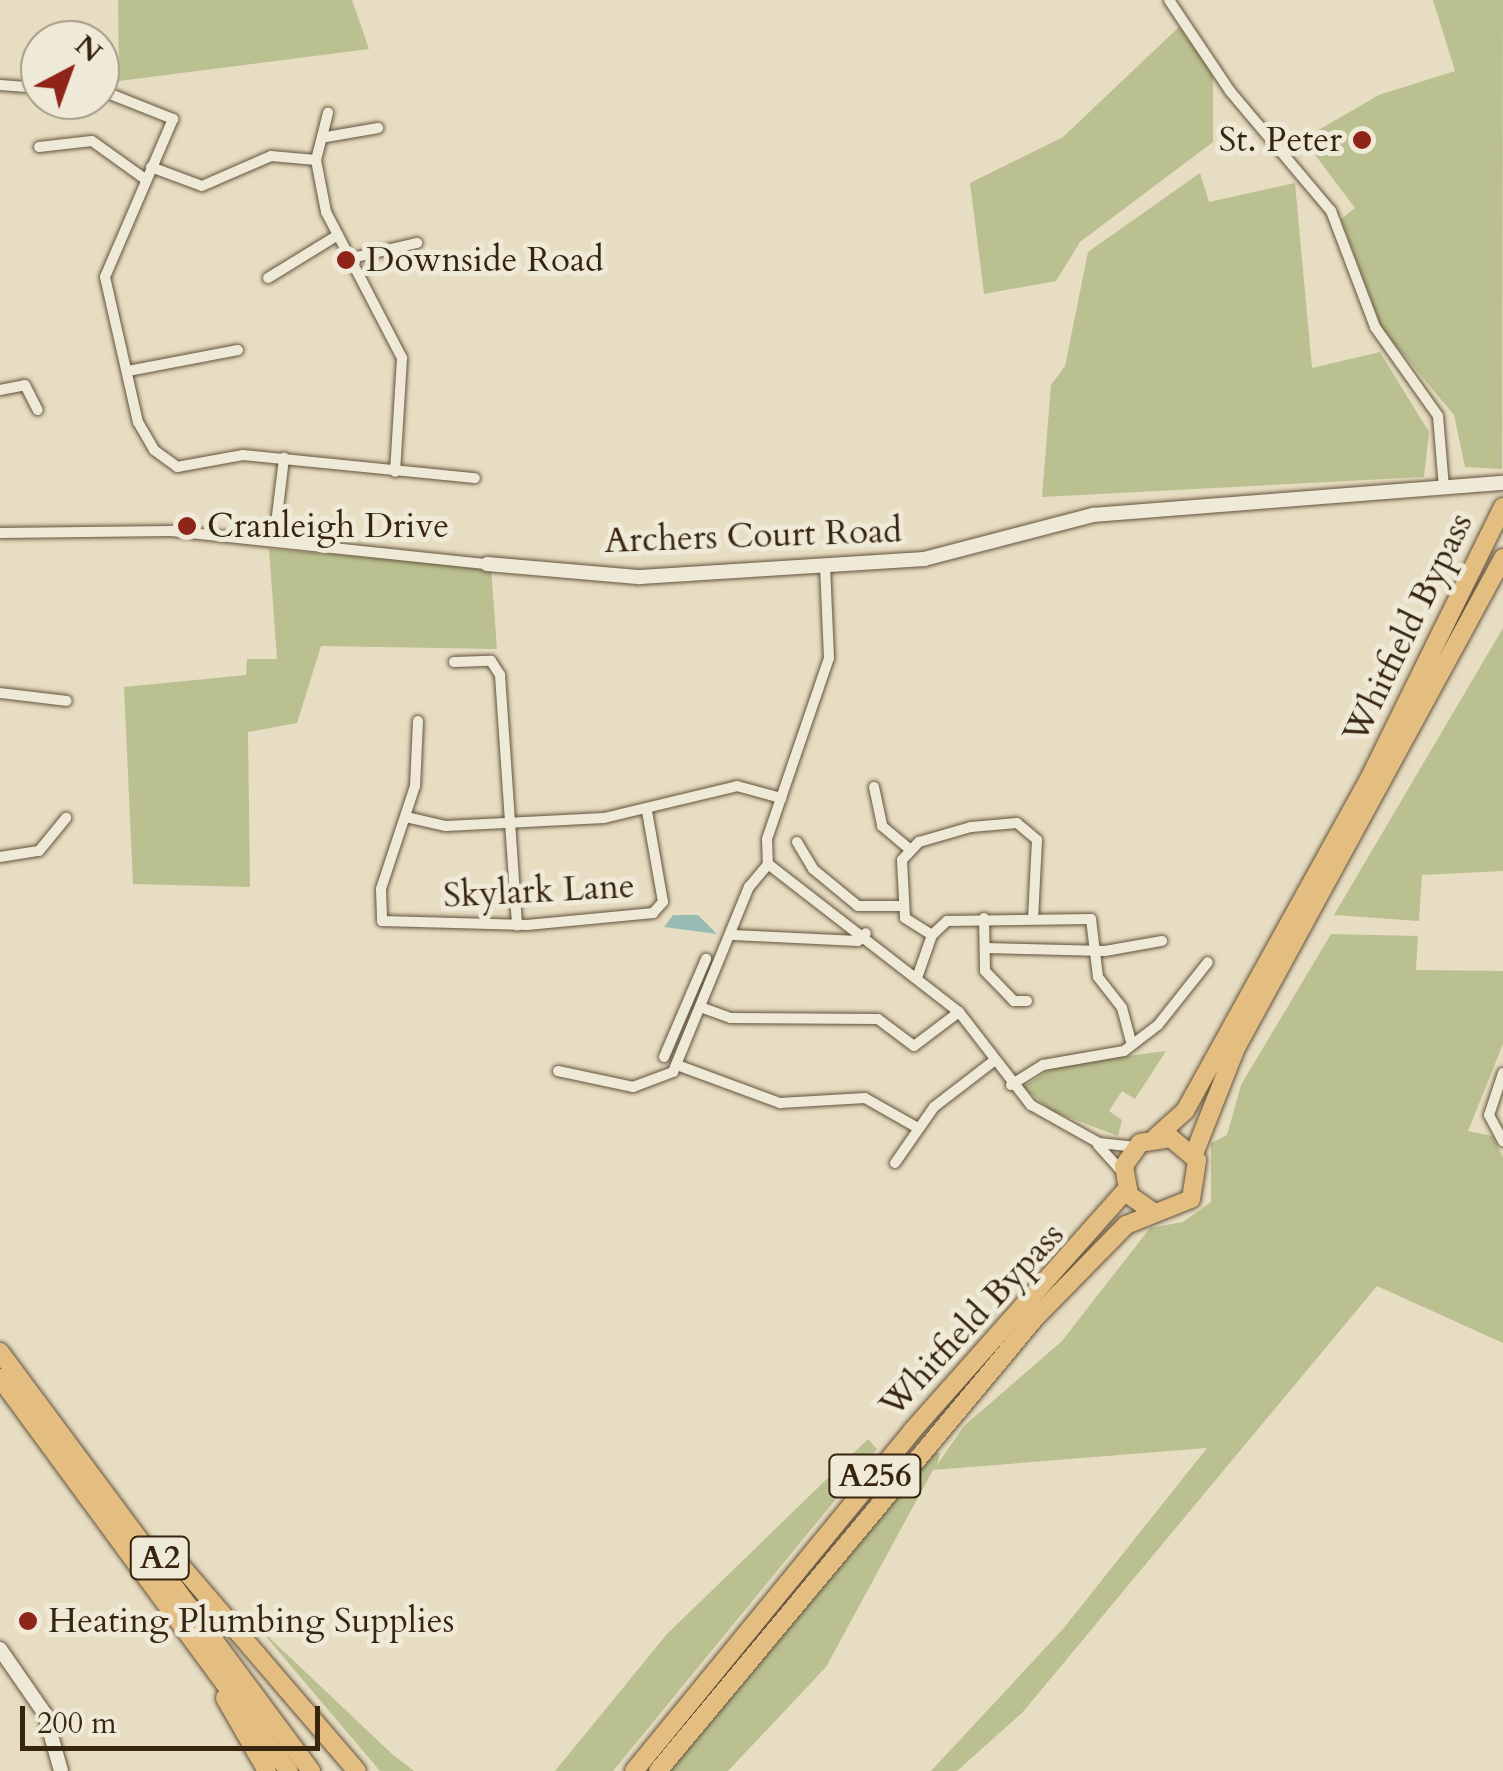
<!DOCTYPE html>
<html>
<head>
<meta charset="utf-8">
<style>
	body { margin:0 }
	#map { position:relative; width:1503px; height:1771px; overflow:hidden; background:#e7ddc2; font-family:Cardo,serif }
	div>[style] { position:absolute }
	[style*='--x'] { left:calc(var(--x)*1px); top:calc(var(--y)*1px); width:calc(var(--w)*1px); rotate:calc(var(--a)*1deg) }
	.green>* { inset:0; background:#bac090 }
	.water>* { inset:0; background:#97bcb3 }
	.roads { filter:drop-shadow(0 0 2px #63533c) drop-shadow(0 0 2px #63533c) }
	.street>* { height:10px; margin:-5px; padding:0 5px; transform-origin:5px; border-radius:5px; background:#efe9d7 }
	.secondary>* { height:14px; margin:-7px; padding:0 7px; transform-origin:7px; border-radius:7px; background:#efe9d7 }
	.highway>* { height:18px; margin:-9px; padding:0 9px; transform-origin:9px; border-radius:9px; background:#e4be81 }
	.dots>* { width:28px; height:28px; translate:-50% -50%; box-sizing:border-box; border:5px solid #efe9d7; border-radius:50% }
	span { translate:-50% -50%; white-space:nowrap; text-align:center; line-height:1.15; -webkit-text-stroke:10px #efe9d7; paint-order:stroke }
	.shield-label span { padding:2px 8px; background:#efe9d7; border:2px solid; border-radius:8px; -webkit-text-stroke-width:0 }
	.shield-label { font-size:32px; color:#37250f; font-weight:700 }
	.poi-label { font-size:35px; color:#37250f }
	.right { translate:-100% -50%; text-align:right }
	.left { translate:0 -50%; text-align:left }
	.street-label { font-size:35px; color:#37250f }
	.north { position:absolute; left:20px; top:20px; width:100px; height:100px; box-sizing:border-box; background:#efe9d7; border:2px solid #a59b87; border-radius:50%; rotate:41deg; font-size:28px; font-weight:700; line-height:40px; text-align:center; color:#37250f }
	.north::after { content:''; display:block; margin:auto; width:35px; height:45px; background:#8f2418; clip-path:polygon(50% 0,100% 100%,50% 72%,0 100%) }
	.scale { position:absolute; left:20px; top:1706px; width:300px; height:45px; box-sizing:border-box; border:5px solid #37250f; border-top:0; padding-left:12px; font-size:30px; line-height:35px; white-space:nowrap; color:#37250f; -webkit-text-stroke:8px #efe9d7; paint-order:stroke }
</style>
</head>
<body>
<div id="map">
	<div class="green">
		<div style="clip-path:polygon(118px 0,352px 0,369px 49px,119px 81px)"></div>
		<div style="clip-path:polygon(1433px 0,1503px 0,1502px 469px,1465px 467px,1454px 415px,1382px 329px,1341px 219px,1355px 208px,1303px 139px,1379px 95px,1455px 71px)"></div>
		<div style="clip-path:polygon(1179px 27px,1213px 74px,1213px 142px,1080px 242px,1056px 281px,984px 294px,970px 183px,1063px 137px)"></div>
		<div style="clip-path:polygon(1200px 173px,1209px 202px,1295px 183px,1312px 368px,1380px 352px,1429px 432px,1424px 477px,1042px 497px,1051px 385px,1065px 366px,1088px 252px)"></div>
		<div style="clip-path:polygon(269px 549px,491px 568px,497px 649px,321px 646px,297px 723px,248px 732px,250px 887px,133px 884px,124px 687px,246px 675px,247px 659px,277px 659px)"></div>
		<div style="clip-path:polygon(1503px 628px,1503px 871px,1422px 875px,1419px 921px,1334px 915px)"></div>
		<div style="clip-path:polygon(1331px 934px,1418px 936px,1416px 970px,1503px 971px,1503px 1044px,1468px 1131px,1492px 1136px,1503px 1157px,1503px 1343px,1377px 1286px,1022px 1713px,957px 1771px,931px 1771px,1063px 1629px,1207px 1448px,933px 1470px,826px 1667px,728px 1771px,670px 1771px,929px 1447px,940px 1454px,937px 1465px,964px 1426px,1062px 1341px,1150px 1228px,1183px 1222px,1211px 1202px,1211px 1143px,1227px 1135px,1241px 1085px)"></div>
		<div style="clip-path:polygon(1166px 1051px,1135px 1099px,1122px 1091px,1109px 1111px,1122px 1120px,1118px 1136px,1052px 1111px,1023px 1087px,1057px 1065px)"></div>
		<div style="clip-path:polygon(868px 1439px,877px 1449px,613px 1771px,555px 1771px,667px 1634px)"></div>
		<div style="clip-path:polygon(257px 1626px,392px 1754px,414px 1771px,380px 1771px)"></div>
	</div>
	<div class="water">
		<div style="clip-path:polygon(673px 915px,698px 915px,717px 934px,664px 927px)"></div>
	</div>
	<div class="roads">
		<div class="street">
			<div style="--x:1169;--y:0;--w:110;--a:56.2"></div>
			<div style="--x:1230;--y:91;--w:157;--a:49.9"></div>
			<div style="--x:1331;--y:211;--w:124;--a:69.2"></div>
			<div style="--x:1375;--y:327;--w:109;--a:54.7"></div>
			<div style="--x:1438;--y:416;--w:72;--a:85.2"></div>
			<div style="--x:0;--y:85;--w:40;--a:4.3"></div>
			<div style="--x:100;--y:90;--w:79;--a:21.7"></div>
			<div style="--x:173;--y:119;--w:172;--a:113.3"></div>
			<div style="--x:105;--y:277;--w:149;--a:77.2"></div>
			<div style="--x:138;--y:422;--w:32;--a:60"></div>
			<div style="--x:154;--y:450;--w:29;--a:36"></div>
			<div style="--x:177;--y:467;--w:67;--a:-10.3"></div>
			<div style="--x:243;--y:455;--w:233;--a:5.7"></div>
			<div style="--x:326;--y:137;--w:53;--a:-9.8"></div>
			<div style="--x:39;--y:147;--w:53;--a:-6.5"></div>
			<div style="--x:92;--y:141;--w:65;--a:35.6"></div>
			<div style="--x:316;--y:160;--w:53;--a:79.1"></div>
			<div style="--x:326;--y:212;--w:165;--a:62.5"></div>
			<div style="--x:402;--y:358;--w:114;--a:93.5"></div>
			<div style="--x:316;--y:160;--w:49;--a:-75.7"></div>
			<div style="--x:151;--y:167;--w:54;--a:20.4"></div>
			<div style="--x:202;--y:186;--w:75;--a:-23.5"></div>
			<div style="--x:271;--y:156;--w:45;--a:5.1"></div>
			<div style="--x:352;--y:258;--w:67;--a:-13"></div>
			<div style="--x:268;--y:278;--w:82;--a:-31.6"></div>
			<div style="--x:128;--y:371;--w:112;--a:-10.8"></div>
			<div style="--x:0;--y:390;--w:25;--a:-11"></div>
			<div style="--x:25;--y:385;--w:28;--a:63"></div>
			<div style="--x:0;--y:533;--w:171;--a:-0.7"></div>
			<div style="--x:171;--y:531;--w:318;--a:6"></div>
			<div style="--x:274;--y:540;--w:83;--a:-83"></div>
			<div style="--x:825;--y:566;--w:92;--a:87.5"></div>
			<div style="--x:829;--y:658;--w:191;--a:108.9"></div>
			<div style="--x:767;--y:839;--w:25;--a:88"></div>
			<div style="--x:768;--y:864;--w:242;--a:37.8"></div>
			<div style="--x:959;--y:1012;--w:118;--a:52.3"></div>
			<div style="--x:1031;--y:1105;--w:78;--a:29.2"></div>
			<div style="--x:1099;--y:1143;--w:37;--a:6"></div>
			<div style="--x:454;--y:662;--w:37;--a:-2"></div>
			<div style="--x:491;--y:661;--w:17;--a:57"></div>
			<div style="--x:500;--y:675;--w:251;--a:86.1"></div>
			<div style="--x:0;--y:693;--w:67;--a:6.8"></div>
			<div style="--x:418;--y:721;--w:65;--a:92.6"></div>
			<div style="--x:415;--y:786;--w:108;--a:108.3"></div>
			<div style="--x:381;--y:889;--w:32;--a:88"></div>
			<div style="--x:382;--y:921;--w:145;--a:1.6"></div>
			<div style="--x:527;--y:925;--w:127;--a:-5.4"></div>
			<div style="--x:653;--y:913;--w:15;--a:-48"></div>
			<div style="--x:663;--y:902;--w:92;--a:-100"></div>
			<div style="--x:874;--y:787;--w:40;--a:78"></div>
			<div style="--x:882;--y:826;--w:34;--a:40"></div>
			<div style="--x:406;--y:817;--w:41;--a:12.7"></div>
			<div style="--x:446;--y:826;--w:158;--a:-2.9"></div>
			<div style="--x:604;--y:818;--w:137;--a:-13.5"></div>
			<div style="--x:737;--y:786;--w:46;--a:15.3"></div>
			<div style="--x:797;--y:842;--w:31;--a:59"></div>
			<div style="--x:813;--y:869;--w:58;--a:39.4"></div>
			<div style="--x:858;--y:906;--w:44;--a:0"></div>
			<div style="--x:0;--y:857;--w:39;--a:-9"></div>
			<div style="--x:39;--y:851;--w:43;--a:-50.7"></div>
			<div style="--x:984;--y:918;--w:53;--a:88.9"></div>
			<div style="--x:985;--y:971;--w:42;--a:46"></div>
			<div style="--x:1014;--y:1001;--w:13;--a:0"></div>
			<div style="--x:733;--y:935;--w:125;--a:2.7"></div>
			<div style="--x:858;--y:941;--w:11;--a:-45"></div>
			<div style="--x:932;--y:935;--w:32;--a:-148"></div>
			<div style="--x:905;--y:918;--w:58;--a:-93"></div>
			<div style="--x:902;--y:860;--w:25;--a:-47"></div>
			<div style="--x:919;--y:842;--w:54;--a:-16.1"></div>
			<div style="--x:971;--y:827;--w:46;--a:-5"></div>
			<div style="--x:1017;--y:823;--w:26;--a:40"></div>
			<div style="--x:1037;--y:840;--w:79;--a:92.9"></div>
			<div style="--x:985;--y:948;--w:120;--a:1.4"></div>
			<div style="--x:1105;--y:951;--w:58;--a:-10"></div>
			<div style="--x:918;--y:975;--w:42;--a:-70.7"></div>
			<div style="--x:932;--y:935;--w:21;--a:-43"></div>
			<div style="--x:947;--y:921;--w:144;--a:-0.8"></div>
			<div style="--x:1091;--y:919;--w:58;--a:83.1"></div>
			<div style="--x:1098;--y:977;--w:39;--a:52"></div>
			<div style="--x:1122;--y:1008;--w:38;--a:75"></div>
			<div style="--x:703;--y:1008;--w:29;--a:20"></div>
			<div style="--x:730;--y:1018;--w:148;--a:0.4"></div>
			<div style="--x:878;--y:1019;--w:45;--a:36.9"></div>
			<div style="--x:914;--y:1046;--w:56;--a:-37.1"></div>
			<div style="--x:664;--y:1057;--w:107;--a:-66.8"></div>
			<div style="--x:677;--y:1065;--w:110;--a:20.3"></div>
			<div style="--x:780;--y:1103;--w:85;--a:-3.4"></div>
			<div style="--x:865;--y:1098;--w:61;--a:29.5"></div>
			<div style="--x:558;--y:1071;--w:77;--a:12"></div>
			<div style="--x:633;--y:1087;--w:43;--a:-20.6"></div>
			<div style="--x:673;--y:1072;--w:200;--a:-67.7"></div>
			<div style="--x:749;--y:887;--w:30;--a:-50"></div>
			<div style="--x:1503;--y:1073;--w:44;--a:108.4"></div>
			<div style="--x:1489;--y:1115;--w:30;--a:62"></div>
			<div style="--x:1011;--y:1085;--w:38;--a:-32"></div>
			<div style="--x:1043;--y:1065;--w:82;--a:-9.8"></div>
			<div style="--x:1124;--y:1051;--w:43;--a:-37.4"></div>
			<div style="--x:1158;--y:1025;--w:80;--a:-51.6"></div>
			<div style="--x:1098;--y:1145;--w:38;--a:48"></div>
			<div style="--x:895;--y:1163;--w:68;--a:-55.1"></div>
			<div style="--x:934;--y:1107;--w:77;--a:-37.6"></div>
		</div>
		<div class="secondary">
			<div style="--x:487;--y:564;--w:154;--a:4.9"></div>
			<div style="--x:640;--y:577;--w:285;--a:-3.6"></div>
			<div style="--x:924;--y:559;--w:175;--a:-14.6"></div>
			<div style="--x:1093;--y:515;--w:411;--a:-4.5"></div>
			<div style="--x:0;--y:1649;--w:79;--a:55.3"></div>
			<div style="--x:45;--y:1714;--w:59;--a:74.3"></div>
		</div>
		<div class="highway">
			<div style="--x:1156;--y:1137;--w:39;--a:-42"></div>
			<div style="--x:1185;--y:1111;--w:380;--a:-61"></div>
			<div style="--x:1369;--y:779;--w:303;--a:-63.8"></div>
			<div style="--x:1194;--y:1154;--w:114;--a:-68.4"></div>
			<div style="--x:1236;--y:1048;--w:558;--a:-61.41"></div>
			<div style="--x:0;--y:1352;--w:522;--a:53.42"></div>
			<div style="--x:0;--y:1378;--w:488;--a:53.7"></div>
			<div style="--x:170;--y:1553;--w:287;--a:49.4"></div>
			<div style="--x:225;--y:1698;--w:84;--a:60.1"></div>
			<div style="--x:634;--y:1771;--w:439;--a:-50.7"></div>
			<div style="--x:912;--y:1431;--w:322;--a:-48.4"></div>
			<div style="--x:658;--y:1771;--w:589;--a:-50.23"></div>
			<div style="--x:1035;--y:1318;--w:130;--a:-45.6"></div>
			<div style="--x:1126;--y:1225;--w:70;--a:-21.8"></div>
			<div style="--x:1191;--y:1199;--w:39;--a:-81"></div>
			<div style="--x:1197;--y:1160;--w:34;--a:-140"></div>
			<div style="--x:1171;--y:1138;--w:31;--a:171"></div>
			<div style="--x:1140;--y:1143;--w:28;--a:125"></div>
			<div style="--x:1124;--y:1166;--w:29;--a:80"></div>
			<div style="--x:1129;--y:1195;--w:29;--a:35"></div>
		</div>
	</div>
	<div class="dots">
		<div style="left:1362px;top:140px;background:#8f2418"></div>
		<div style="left:346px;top:260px;background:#8f2418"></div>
		<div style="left:187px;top:526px;background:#8f2418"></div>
		<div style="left:28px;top:1621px;background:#8f2418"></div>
	</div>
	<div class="shield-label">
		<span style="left:875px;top:1476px">A256</span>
		<span style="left:160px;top:1558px">A2</span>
	</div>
	<div class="poi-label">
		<span class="right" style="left:1342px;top:140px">St. Peter</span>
		<span class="left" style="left:366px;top:260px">Downside Road</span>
		<span class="left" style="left:207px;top:526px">Cranleigh Drive</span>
		<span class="left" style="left:48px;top:1621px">Heating Plumbing Supplies</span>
	</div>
	<div class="street-label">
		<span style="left:753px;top:536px;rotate:-2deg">Archers Court Road</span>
		<span style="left:1408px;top:628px;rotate:-64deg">Whitfield Bypass</span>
		<span style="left:539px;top:891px;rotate:-3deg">Skylark Lane</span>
		<span style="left:972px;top:1320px;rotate:-47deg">Whitfield Bypass</span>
	</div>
	<div class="north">N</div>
	<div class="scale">200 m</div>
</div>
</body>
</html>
